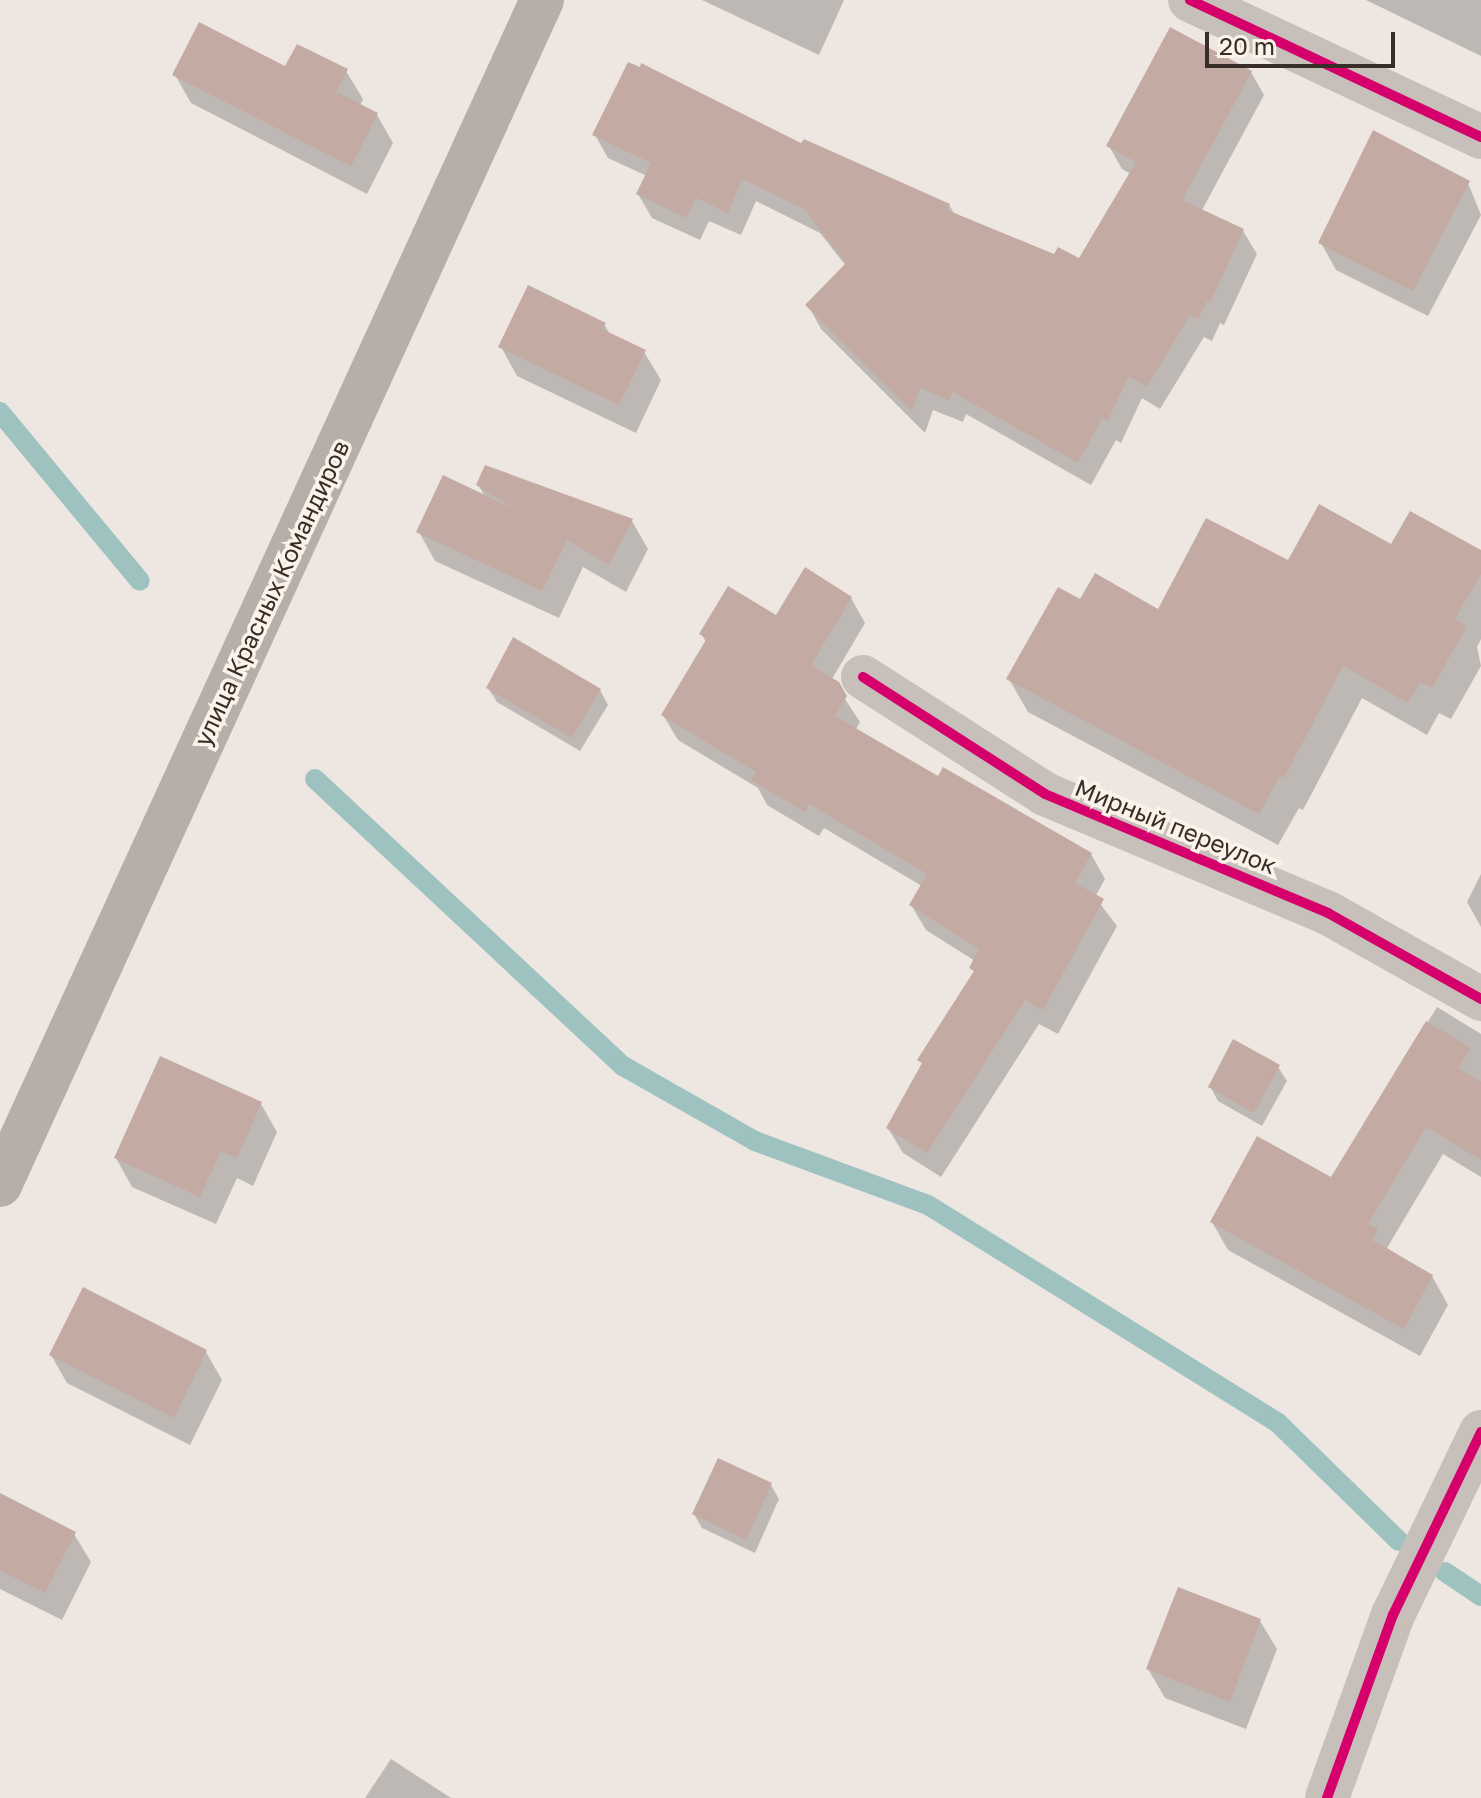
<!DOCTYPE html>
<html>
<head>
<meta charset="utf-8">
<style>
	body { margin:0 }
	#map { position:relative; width:1481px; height:1798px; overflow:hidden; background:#eee7e1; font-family:"Golos Text",sans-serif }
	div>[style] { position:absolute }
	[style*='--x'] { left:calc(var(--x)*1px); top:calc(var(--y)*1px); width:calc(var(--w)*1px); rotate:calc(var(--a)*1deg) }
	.shadow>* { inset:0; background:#0003 }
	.stream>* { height:20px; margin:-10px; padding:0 10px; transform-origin:10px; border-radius:10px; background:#9dc2c0 }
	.building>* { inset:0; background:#c3aaa2 }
	.street>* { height:44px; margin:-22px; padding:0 22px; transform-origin:22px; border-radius:22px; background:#c7bfba }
	.primary>* { height:44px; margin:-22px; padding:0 22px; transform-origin:22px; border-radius:22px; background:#b6aea9 }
	.cycleway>* { height:10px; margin:-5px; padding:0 5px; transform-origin:5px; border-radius:5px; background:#d6006c }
	span { translate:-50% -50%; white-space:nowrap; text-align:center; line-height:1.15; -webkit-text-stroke:7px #fbf2e9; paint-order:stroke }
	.street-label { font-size:24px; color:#392d28 }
	.scale { position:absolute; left:1205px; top:32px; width:190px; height:36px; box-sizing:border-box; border:4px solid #392d28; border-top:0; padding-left:10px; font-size:24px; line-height:28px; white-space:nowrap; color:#392d28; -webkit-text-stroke:6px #fbf2e9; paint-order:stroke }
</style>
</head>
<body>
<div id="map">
	<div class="shadow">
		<div style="clip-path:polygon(702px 0,844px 0,819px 55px)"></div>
		<div style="clip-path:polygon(1366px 0,1481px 0,1481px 56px)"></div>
		<div style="clip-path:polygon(286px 69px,346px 71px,363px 99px,360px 106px,377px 115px,393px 143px,367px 194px,191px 103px,175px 75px)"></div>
		<div style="clip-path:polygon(1251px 72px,1264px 95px,1201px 212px,1243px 231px,1257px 254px,1224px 325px,1220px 323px,1212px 341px,1204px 337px,1160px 409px,1142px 398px,1121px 443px,1116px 440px,1091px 485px,966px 414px,963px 422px,933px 410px,925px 433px,821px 329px,808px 305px,846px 266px,820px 233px,756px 201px,741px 235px,709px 221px,700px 240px,652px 218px,638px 194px,647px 176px,608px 158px,595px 135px,802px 145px,949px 205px,955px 215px,1055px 256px,1079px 261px,1131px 174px,1122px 169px,1109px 146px)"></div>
		<div style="clip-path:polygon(1468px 183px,1481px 215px,1428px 316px,1336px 270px,1321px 243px)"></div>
		<div style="clip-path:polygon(604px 324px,611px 336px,644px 352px,661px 380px,636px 433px,517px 376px,501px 347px)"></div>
		<div style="clip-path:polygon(478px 484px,632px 521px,648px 549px,626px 592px,583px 567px,559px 618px,435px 561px,419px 532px,485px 497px)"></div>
		<div style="clip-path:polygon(1481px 553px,1481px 639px,1477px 647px,1481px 666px,1451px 719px,1439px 713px,1427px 735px,1362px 698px,1303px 810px,1299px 808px,1278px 845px,1028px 712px,1009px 679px,1081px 602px,1159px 611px,1288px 563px)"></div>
		<div style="clip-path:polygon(851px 598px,865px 623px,832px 679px,860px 722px,855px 731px,939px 779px,1091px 854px,1105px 879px,1095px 897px,1117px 926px,1058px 1034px,1039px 1024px,941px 1177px,903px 1153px,888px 1128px,923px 1066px,920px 1060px,974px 974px,975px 961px,926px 930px,911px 905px,922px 886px,824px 828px,819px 836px,767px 805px,758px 788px,678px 740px,663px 715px,707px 643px,701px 634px)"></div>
		<div style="clip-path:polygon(488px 688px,600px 690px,608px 705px,580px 751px,497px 702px)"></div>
		<div style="clip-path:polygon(1481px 874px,1481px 927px,1467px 902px)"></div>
		<div style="clip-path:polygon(1437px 1007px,1481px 1034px,1481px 1177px,1443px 1154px,1387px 1248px,1432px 1276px,1448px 1305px,1420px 1356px,1228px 1250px,1212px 1222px,1331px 1180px)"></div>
		<div style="clip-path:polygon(1278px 1067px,1287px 1081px,1262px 1126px,1218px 1101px,1210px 1086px)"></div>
		<div style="clip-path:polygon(261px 1104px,277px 1132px,253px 1186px,237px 1178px,216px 1224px,132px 1187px,116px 1158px)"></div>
		<div style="clip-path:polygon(206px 1352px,222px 1380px,190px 1445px,67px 1383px,51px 1355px)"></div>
		<div style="clip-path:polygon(771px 1485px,779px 1499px,755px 1553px,702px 1528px,694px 1514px)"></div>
		<div style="clip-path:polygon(0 1495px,74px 1534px,91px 1562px,62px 1620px,0 1589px)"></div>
		<div style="clip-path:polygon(1260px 1621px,1277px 1649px,1246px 1729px,1165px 1698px,1148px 1669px)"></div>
		<div style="clip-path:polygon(391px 1759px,451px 1798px,365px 1798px)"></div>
	</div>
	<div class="stream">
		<div style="--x:0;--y:412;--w:219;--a:50.4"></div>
		<div style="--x:315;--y:779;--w:421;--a:43"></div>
		<div style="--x:623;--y:1066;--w:152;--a:29.6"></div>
		<div style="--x:755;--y:1141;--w:184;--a:20.3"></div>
		<div style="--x:928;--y:1205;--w:411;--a:31.9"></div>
		<div style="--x:1277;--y:1422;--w:170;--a:44.3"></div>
		<div style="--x:1445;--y:1572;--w:43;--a:33.7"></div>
	</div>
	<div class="building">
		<div style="clip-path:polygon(199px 22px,285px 66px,297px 44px,348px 69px,336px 92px,378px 113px,351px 166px,172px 75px)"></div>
		<div style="clip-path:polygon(1170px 27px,1252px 71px,1182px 200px,1244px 229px,1210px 303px,1207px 301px,1199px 318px,1190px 315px,1147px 387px,1129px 376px,1108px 420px,1102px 418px,1078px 463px,953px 392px,949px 400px,920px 388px,912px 411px,805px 305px,846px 263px,804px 209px,742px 179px,728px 213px,696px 198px,686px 218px,636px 194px,651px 163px,592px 135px,628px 62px,640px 67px,641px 63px,801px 143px,804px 139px,950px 204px,947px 210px,1054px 254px,1058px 247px,1079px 258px,1136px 162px,1106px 146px)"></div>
		<div style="clip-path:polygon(1373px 130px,1470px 181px,1413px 291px,1318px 243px)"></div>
		<div style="clip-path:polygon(528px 285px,606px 323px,602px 329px,646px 350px,619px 405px,498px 347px)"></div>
		<div style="clip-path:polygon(485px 465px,633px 519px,609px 565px,567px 540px,542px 591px,416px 532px,443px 475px,516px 510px,476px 485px)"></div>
		<div style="clip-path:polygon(1319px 504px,1391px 544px,1410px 511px,1481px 550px,1481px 574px,1455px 619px,1467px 626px,1432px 688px,1420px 682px,1408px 703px,1343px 666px,1284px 778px,1280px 776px,1259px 814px,1006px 679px,1058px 587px,1080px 599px,1095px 573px,1158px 609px,1206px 518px,1288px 560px)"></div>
		<div style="clip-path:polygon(805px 567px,852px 597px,811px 665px,839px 682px,847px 696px,835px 716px,938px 776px,943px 767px,1092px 853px,1075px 883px,1104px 899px,1043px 1010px,1025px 1000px,927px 1153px,886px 1128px,922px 1063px,917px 1060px,974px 971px,969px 968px,979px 949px,909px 905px,927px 874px,809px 804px,805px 812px,751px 780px,756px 772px,661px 715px,707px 638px,699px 634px,728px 586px,776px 615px)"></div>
		<div style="clip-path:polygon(513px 637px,601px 689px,572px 738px,486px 688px)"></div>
		<div style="clip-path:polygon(1426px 1021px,1471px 1048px,1458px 1068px,1481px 1082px,1481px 1160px,1426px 1127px,1368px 1224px,1378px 1229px,1372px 1240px,1433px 1275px,1404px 1329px,1210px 1222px,1257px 1136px,1331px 1177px)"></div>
		<div style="clip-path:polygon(1233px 1039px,1280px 1065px,1254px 1113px,1208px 1087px)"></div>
		<div style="clip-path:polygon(160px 1056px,262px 1102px,237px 1158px,221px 1151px,200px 1197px,114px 1158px)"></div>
		<div style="clip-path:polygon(83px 1287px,207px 1350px,174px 1418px,49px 1355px)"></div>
		<div style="clip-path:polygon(718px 1458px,772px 1483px,746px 1540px,692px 1514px)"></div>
		<div style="clip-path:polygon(0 1493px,76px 1532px,45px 1593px,0 1570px)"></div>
		<div style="clip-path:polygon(1178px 1587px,1261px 1619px,1230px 1702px,1146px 1669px)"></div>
	</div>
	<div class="street">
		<div style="--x:1190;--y:0;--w:322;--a:25.2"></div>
		<div style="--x:863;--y:677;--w:216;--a:32.7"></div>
		<div style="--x:1045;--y:794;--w:307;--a:22.8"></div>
		<div style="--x:1328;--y:913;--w:176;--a:29.3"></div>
		<div style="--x:1327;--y:1798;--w:195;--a:-70.2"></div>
		<div style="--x:1393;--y:1615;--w:203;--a:-64.3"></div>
	</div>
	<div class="primary">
		<div style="--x:0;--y:1185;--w:1303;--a:-65.42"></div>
	</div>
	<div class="cycleway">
		<div style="--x:1190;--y:0;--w:322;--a:25.2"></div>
		<div style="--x:863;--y:677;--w:216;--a:32.7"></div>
		<div style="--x:1045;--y:794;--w:307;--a:22.8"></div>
		<div style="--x:1328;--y:913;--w:176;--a:29.3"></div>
		<div style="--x:1327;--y:1798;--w:195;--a:-70.2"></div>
		<div style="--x:1393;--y:1615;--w:203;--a:-64.3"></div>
	</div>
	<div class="street-label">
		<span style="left:271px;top:593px;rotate:-65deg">улица Красных Командиров</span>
		<span style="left:1176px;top:826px;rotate:22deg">Мирный переулок</span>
	</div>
	<div class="scale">20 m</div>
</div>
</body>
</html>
